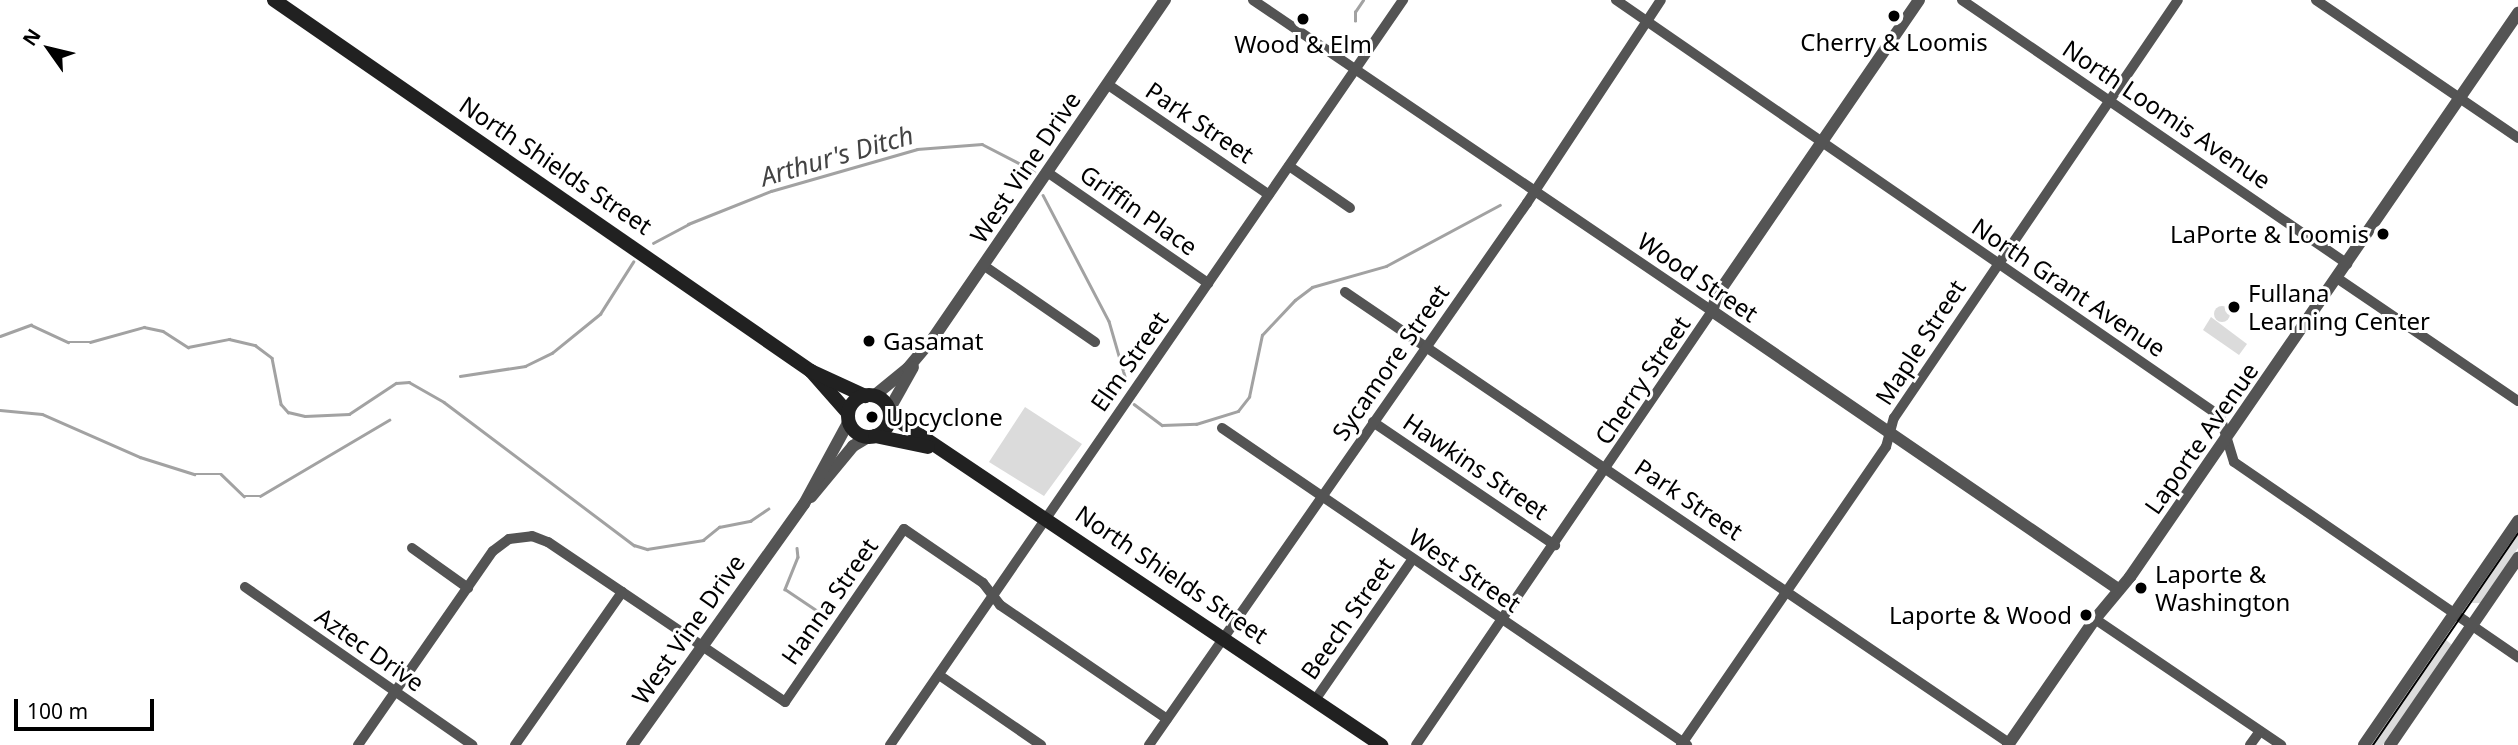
<!DOCTYPE html>
<html>
<head>
<meta charset="utf-8">
<style>
	body { margin:0 }
	#map { position:relative; width:2518px; height:745px; overflow:hidden; background:#fff; font-family:"Noto Sans",sans-serif }
	div>[style] { position:absolute }
	[style*='--x'] { left:calc(var(--x)*1px); top:calc(var(--y)*1px); width:calc(var(--w)*1px); rotate:calc(var(--a)*1deg) }
	.green>* { inset:0; background:#dbdbdb }
	.round { border-radius:50% }
	.stream>* { height:2.5px; margin:-1.25px; padding:0 1.25px; transform-origin:1.25px; border-radius:1.25px; background:#a2a2a2 }
	.minor>* { height:10px; margin:-5px; padding:0 5px; transform-origin:5px; border-radius:5px; background:#545454 }
	.tertiary>* { height:12px; margin:-6px; padding:0 6px; transform-origin:6px; border-radius:6px; background:#545454 }
	.secondary>* { height:14px; margin:-7px; padding:0 7px; transform-origin:7px; border-radius:7px; background:#212121 }
	.secondary>.ring { margin:-7px; padding:0; box-sizing:content-box; background:none; border:14px solid #212121; border-radius:50% }
	.tram>* { height:2px; margin:-1px; padding:0 1px; transform-origin:1px; border-radius:1px; background:#000 }
	.dots>* { width:19px; height:19px; translate:-50% -50%; box-sizing:border-box; border:4px solid #fff; border-radius:50% }
	span { translate:-50% -50%; white-space:nowrap; text-align:center; line-height:1.15; -webkit-text-stroke:6px #fff; paint-order:stroke }
	.poi-label { font-size:24px; color:#000 }
	.right { translate:-100% -50%; text-align:right }
	.left { translate:0 -50%; text-align:left }
	.street-label { font-size:24px; color:#000 }
	.water-label { font-size:26px; color:#434343; font-style:italic }
	.north { position:absolute; left:14px; top:14px; width:70px; height:70px; -webkit-text-stroke:5px #fff; paint-order:stroke; rotate:304deg; font-size:19px; font-weight:700; line-height:28px; text-align:center; color:#000 }
	.north::after { content:''; display:block; margin:auto; width:24px; height:32px; background:#000; clip-path:polygon(50% 0,100% 100%,50% 72%,0 100%) }
	.scale { position:absolute; left:14px; top:699px; width:140px; height:32px; box-sizing:border-box; border:4px solid #000; border-top:0; padding-left:9px; font-size:21px; line-height:24px; white-space:nowrap; color:#000; -webkit-text-stroke:5px #fff; paint-order:stroke }
</style>
</head>
<body>
<div id="map">
	<div class="green">
		<div class="round" style="left:2214px;top:306px;width:16px;height:16px"></div>
		<div style="clip-path:polygon(2211px 317px,2247px 344px,2239px 355px,2203px 330px)"></div>
		<div style="clip-path:polygon(1025px 407px,1082px 444px,1044px 496px,989px 462px)"></div>
		<div style="clip-path:polygon(2518px 528px,2518px 548px,2480px 603px,2472px 603px,2470px 600px)"></div>
		<div style="clip-path:polygon(2444px 638px,2452px 645px,2383px 745px,2369px 745px)"></div>
	</div>
	<div class="stream">
		<div style="--x:1355;--y:21;--w:9;--a:-90"></div>
		<div style="--x:1355;--y:12;--w:14;--a:-56"></div>
		<div style="--x:1043;--y:195;--w:142;--a:62.4"></div>
		<div style="--x:1109;--y:321;--w:61;--a:73.9"></div>
		<div style="--x:653;--y:243;--w:40;--a:-28"></div>
		<div style="--x:688;--y:224;--w:89;--a:-21.7"></div>
		<div style="--x:771;--y:191;--w:152;--a:-16"></div>
		<div style="--x:917;--y:149;--w:65;--a:-4.4"></div>
		<div style="--x:982;--y:144;--w:59;--a:27.4"></div>
		<div style="--x:0;--y:336;--w:33;--a:-20"></div>
		<div style="--x:31;--y:325;--w:41;--a:24.7"></div>
		<div style="--x:68;--y:342;--w:22;--a:0"></div>
		<div style="--x:90;--y:342;--w:56;--a:-15.5"></div>
		<div style="--x:144;--y:327;--w:19;--a:12"></div>
		<div style="--x:163;--y:331;--w:30;--a:33"></div>
		<div style="--x:188;--y:347;--w:42;--a:-11"></div>
		<div style="--x:229;--y:339;--w:27;--a:13"></div>
		<div style="--x:255;--y:345;--w:21;--a:37"></div>
		<div style="--x:272;--y:358;--w:47;--a:78.9"></div>
		<div style="--x:281;--y:404;--w:11;--a:49"></div>
		<div style="--x:288;--y:412;--w:17;--a:13"></div>
		<div style="--x:305;--y:416;--w:44;--a:-2.6"></div>
		<div style="--x:349;--y:414;--w:56;--a:-33.4"></div>
		<div style="--x:396;--y:383;--w:13;--a:-4"></div>
		<div style="--x:409;--y:382;--w:40;--a:29.7"></div>
		<div style="--x:444;--y:402;--w:238;--a:37"></div>
		<div style="--x:634;--y:545;--w:14;--a:17"></div>
		<div style="--x:647;--y:549;--w:57;--a:-9.1"></div>
		<div style="--x:703;--y:540;--w:21;--a:-39"></div>
		<div style="--x:719;--y:527;--w:32;--a:-11"></div>
		<div style="--x:750;--y:521;--w:22;--a:-34"></div>
		<div style="--x:460;--y:376;--w:66;--a:-8.7"></div>
		<div style="--x:525;--y:366;--w:30;--a:-26"></div>
		<div style="--x:552;--y:353;--w:62;--a:-39.1"></div>
		<div style="--x:600;--y:314;--w:62;--a:-57.6"></div>
		<div style="--x:1134;--y:404;--w:35;--a:37"></div>
		<div style="--x:1162;--y:425;--w:34;--a:-2"></div>
		<div style="--x:1196;--y:424;--w:44;--a:-17.2"></div>
		<div style="--x:1238;--y:411;--w:18;--a:-52"></div>
		<div style="--x:1249;--y:397;--w:63;--a:-78.2"></div>
		<div style="--x:1262;--y:335;--w:48;--a:-46.7"></div>
		<div style="--x:1295;--y:300;--w:21;--a:-37"></div>
		<div style="--x:1312;--y:287;--w:77;--a:-15.8"></div>
		<div style="--x:1386;--y:266;--w:129;--a:-28.2"></div>
		<div style="--x:0;--y:410;--w:42;--a:5.4"></div>
		<div style="--x:42;--y:414;--w:107;--a:23.7"></div>
		<div style="--x:140;--y:457;--w:57;--a:17.5"></div>
		<div style="--x:194;--y:474;--w:27;--a:0"></div>
		<div style="--x:221;--y:474;--w:32;--a:44"></div>
		<div style="--x:244;--y:496;--w:16;--a:0"></div>
		<div style="--x:260;--y:496;--w:150;--a:-30.5"></div>
		<div style="--x:797;--y:548;--w:9;--a:84"></div>
		<div style="--x:798;--y:557;--w:35;--a:112"></div>
		<div style="--x:785;--y:589;--w:52;--a:34"></div>
	</div>
	<div class="minor">
		<div style="--x:1253;--y:0;--w:554;--a:34.12"></div>
		<div style="--x:1712;--y:311;--w:525;--a:124.3"></div>
		<div style="--x:1616;--y:0;--w:733;--a:34.56"></div>
		<div style="--x:2220;--y:416;--w:48;--a:73.1"></div>
		<div style="--x:2234;--y:462;--w:345;--a:34.5"></div>
		<div style="--x:1962;--y:0;--w:467;--a:34.4"></div>
		<div style="--x:2316;--y:0;--w:245;--a:34.3"></div>
		<div style="--x:1107;--y:84;--w:196;--a:34.4"></div>
		<div style="--x:1289;--y:166;--w:74;--a:34.5"></div>
		<div style="--x:1047;--y:172;--w:196;--a:34.6"></div>
		<div style="--x:983;--y:265;--w:136;--a:34.5"></div>
		<div style="--x:2337;--y:278;--w:219;--a:34.2"></div>
		<div style="--x:1345;--y:292;--w:803;--a:34.19"></div>
		<div style="--x:1373;--y:422;--w:220;--a:34.1"></div>
		<div style="--x:1222;--y:428;--w:563;--a:34.28"></div>
		<div style="--x:412;--y:548;--w:69;--a:35.5"></div>
		<div style="--x:245;--y:587;--w:277;--a:34.8"></div>
		<div style="--x:2095;--y:619;--w:225;--a:34.1"></div>
		<div style="--x:939;--y:675;--w:124;--a:34.5"></div>
		<div style="--x:1315;--y:700;--w:170;--a:-55.3"></div>
		<div style="--x:358;--y:745;--w:236;--a:-55.2"></div>
		<div style="--x:493;--y:551;--w:20;--a:-37"></div>
		<div style="--x:509;--y:539;--w:23;--a:-7"></div>
		<div style="--x:532;--y:536;--w:17;--a:21"></div>
		<div style="--x:548;--y:542;--w:286;--a:34"></div>
		<div style="--x:785;--y:702;--w:210;--a:-55.5"></div>
		<div style="--x:904;--y:529;--w:96;--a:34.4"></div>
		<div style="--x:983;--y:583;--w:28;--a:52"></div>
		<div style="--x:1000;--y:605;--w:202;--a:34.3"></div>
		<div style="--x:515;--y:745;--w:187;--a:-55"></div>
		<div style="--x:890;--y:745;--w:905;--a:-55.45"></div>
		<div style="--x:1149;--y:745;--w:661;--a:-55.11"></div>
		<div style="--x:1527;--y:203;--w:243;--a:-56.6"></div>
		<div style="--x:1681;--y:745;--w:362;--a:-55.5"></div>
		<div style="--x:1886;--y:447;--w:30;--a:-75"></div>
		<div style="--x:1894;--y:418;--w:505;--a:-55.81"></div>
		<div style="--x:2250;--y:745;--w:17;--a:-54"></div>
	</div>
	<div class="tertiary">
		<div style="--x:1919;--y:0;--w:358;--a:124.4"></div>
		<div style="--x:1717;--y:295;--w:17;--a:107"></div>
		<div style="--x:1712;--y:311;--w:493;--a:34.4"></div>
		<div style="--x:874;--y:396;--w:44;--a:-39.5"></div>
		<div style="--x:908;--y:368;--w:40;--a:-50"></div>
		<div style="--x:934;--y:337;--w:409;--a:-55.6"></div>
		<div style="--x:889;--y:410;--w:49;--a:-60.8"></div>
		<div style="--x:811;--y:497;--w:66;--a:-50.5"></div>
		<div style="--x:853;--y:446;--w:17;--a:-31"></div>
		<div style="--x:632;--y:745;--w:296;--a:-54.5"></div>
		<div style="--x:804;--y:504;--w:94;--a:-61.5"></div>
		<div style="--x:2008;--y:745;--w:153;--a:-55.4"></div>
		<div style="--x:2095;--y:619;--w:55;--a:-50.2"></div>
		<div style="--x:2130;--y:577;--w:685;--a:-55.47"></div>
		<div style="--x:2364;--y:745;--w:272;--a:-55.5"></div>
		<div style="--x:2390;--y:745;--w:227;--a:-55.6"></div>
	</div>
	<div class="secondary">
		<div style="--x:274;--y:0;--w:653;--a:34.64"></div>
		<div style="--x:811;--y:371;--w:56;--a:48.6"></div>
		<div style="--x:811;--y:371;--w:60;--a:24.8"></div>
		<div class="ring" style="left:848px;top:395px;width:28px;height:28px"></div>
		<div style="--x:890;--y:415;--w:592;--a:33.9"></div>
		<div style="--x:875;--y:436;--w:54;--a:11.7"></div>
	</div>
	<div class="tram">
		<div style="--x:2373;--y:745;--w:257;--a:-55.6"></div>
	</div>
	<div class="dots">
		<div style="left:1894px;top:16px;background:#000"></div>
		<div style="left:1303px;top:19px;background:#000"></div>
		<div style="left:2383px;top:234px;background:#000"></div>
		<div style="left:2234px;top:307px;background:#000"></div>
		<div style="left:869px;top:341px;background:#000"></div>
		<div style="left:872px;top:417px;background:#000"></div>
		<div style="left:2141px;top:588px;background:#000"></div>
		<div style="left:2086px;top:615px;background:#000"></div>
	</div>
	<div class="poi-label">
		<span style="left:1894px;top:42px">Cherry &amp; Loomis</span>
		<span style="left:1303px;top:44px">Wood &amp; Elm</span>
		<span class="right" style="left:2369px;top:234px">LaPorte &amp; Loomis</span>
		<span class="left" style="left:2248px;top:307px">Fullana<br>Learning Center</span>
		<span class="left" style="left:883px;top:341px">Gasamat</span>
		<span class="left" style="left:886px;top:417px">Upcyclone</span>
		<span class="left" style="left:2155px;top:588px">Laporte &amp;<br>Washington</span>
		<span class="right" style="left:2072px;top:615px">Laporte &amp; Wood</span>
	</div>
	<div class="street-label">
		<span style="left:2167px;top:114px;rotate:34deg">North Loomis Avenue</span>
		<span style="left:1200px;top:122px;rotate:34deg">Park Street</span>
		<span style="left:556px;top:165px;rotate:34deg">North Shields Street</span>
		<span style="left:1025px;top:167px;rotate:-56deg">West Vine Drive</span>
		<span style="left:1139px;top:210px;rotate:35deg">Griffin Place</span>
		<span style="left:1698px;top:277px;rotate:34deg">Wood Street</span>
		<span style="left:2069px;top:287px;rotate:34deg">North Grant Avenue</span>
		<span style="left:1920px;top:342px;rotate:-57deg">Maple Street</span>
		<span style="left:1129px;top:361px;rotate:-55deg">Elm Street</span>
		<span style="left:1390px;top:362px;rotate:-55deg">Sycamore Street</span>
		<span style="left:1642px;top:380px;rotate:-56deg">Cherry Street</span>
		<span style="left:2201px;top:438px;rotate:-55deg">Laporte Avenue</span>
		<span style="left:1476px;top:466px;rotate:34deg">Hawkins Street</span>
		<span style="left:1689px;top:499px;rotate:34deg">Park Street</span>
		<span style="left:1465px;top:570px;rotate:34deg">West Street</span>
		<span style="left:1172px;top:574px;rotate:34deg">North Shields Street</span>
		<span style="left:829px;top:601px;rotate:-55deg">Hanna Street</span>
		<span style="left:1347px;top:618px;rotate:-55deg">Beech Street</span>
		<span style="left:688px;top:629px;rotate:-55deg">West Vine Drive</span>
		<span style="left:370px;top:649px;rotate:35deg">Aztec Drive</span>
	</div>
	<div class="water-label">
		<span style="left:837px;top:156px;rotate:-16deg">Arthur's Ditch</span>
	</div>
	<div class="north">N</div>
	<div class="scale">100 m</div>
</div>
</body>
</html>
